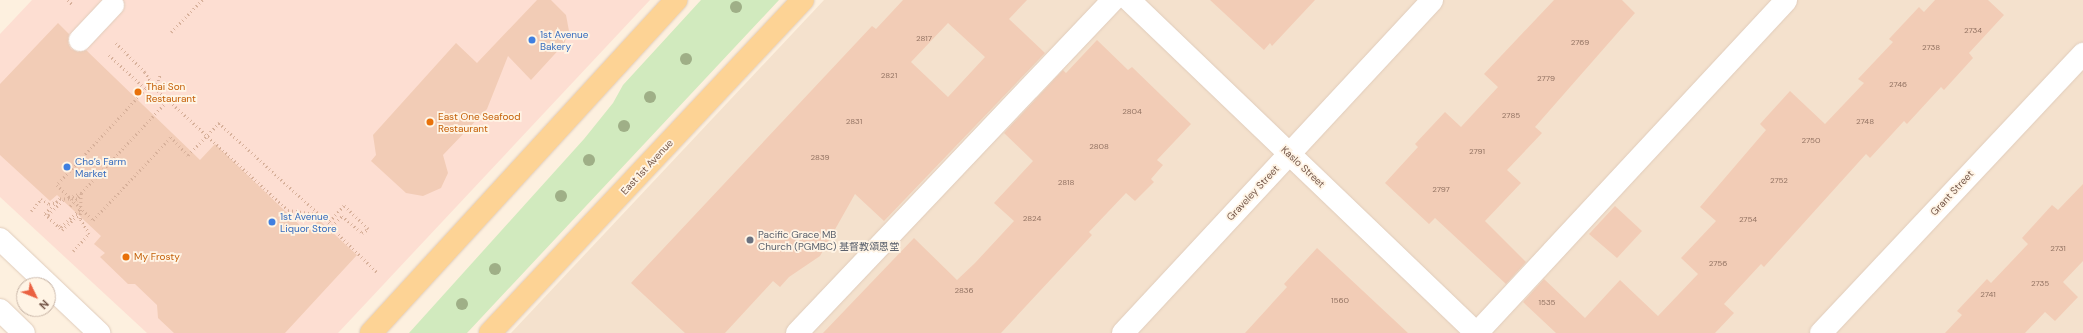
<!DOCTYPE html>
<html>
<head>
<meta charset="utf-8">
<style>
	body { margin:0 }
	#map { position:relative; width:2083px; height:333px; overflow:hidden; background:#fdf0df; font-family:"DM Sans","Noto Sans SC",sans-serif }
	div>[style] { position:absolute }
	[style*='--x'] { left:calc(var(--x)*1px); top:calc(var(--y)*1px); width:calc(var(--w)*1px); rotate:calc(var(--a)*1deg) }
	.residential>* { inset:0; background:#f4e1cd }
	.commercial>* { inset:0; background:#fdded2 }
	.green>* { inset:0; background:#d1eabe }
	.building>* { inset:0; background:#f2ccb6 }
	.path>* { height:2.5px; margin-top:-1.25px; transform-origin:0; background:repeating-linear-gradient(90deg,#d7b09a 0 1px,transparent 0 4px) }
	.roads { filter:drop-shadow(0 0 1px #e0ccbb) drop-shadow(0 0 1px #e0ccbb) }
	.minor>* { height:22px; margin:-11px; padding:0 11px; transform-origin:11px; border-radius:11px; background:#fff }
	.major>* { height:22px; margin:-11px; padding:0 11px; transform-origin:11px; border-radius:11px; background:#fdd395 }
	.trees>* { width:12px; height:12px; margin:-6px; border-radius:50%; background:#9faf87 }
	.dots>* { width:11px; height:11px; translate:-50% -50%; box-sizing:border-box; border:2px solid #fff4e5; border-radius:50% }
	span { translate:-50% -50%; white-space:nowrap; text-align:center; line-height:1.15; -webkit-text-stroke:3.5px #fff4e5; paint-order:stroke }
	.number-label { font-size:8px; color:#937363 }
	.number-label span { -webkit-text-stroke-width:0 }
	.shop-label { font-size:10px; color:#366cbe }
	.left { translate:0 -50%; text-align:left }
	.food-label { font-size:10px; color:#c56008 }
	.street-label { font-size:10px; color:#735547 }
	.worship-label { font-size:10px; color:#5b616d }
	.north { position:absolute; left:16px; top:277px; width:40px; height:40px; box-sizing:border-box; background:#fff4e5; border:1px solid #c7b4a6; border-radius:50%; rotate:133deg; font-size:11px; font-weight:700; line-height:16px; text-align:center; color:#735547 }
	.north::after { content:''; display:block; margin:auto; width:14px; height:18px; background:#ea6141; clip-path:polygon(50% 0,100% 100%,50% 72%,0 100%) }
</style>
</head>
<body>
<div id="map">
	<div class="residential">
		<div style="clip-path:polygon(824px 0,2083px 0,2083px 333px,511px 333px)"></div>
	</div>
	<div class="commercial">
		<div style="clip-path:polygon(32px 0,650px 0,338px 333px,147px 333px,0 197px,0 34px)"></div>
	</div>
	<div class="green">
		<div style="clip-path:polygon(701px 0,779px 0,467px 333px,409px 333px,584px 139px,613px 103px,623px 85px)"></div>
	</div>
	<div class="building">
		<div style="clip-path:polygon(537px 0,551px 0,566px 15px,569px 31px,564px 44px,531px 80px,508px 56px,487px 109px,443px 155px,448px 173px,441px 188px,423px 196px,406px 193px,371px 161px,376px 155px,373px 135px,456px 43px,477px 63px)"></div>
		<div style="clip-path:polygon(evenodd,903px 0,1027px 0,1009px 19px,1045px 53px,884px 221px,855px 194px,820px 256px,789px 277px,780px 287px,773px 281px,725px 333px,685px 333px,631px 283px,872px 26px,876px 29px,903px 0,948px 23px,985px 57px,948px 97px,911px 62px,948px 23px)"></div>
		<div style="clip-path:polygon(1210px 0,1315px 0,1272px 46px,1270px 43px,1264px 50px)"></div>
		<div style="clip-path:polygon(1554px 0,1622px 0,1635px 13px,1535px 127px,1542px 133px,1507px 170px,1521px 183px,1485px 221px,1526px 262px,1506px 284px,1435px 218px,1429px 224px,1385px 183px,1418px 147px,1415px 144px,1445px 112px,1461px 127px,1498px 87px,1484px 74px)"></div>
		<div style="clip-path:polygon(1935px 0,1988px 0,2004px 15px,1969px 53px,1973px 58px,1944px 90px,1941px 87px,1907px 124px,1904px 121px,1870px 158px,1866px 154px,1764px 267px,1761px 264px,1724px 304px,1734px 313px,1715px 333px,1556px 333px,1523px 302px,1544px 279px,1585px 318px,1620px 280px,1658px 316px,1698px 274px,1681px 258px,1716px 221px,1700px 207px,1766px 130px,1760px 124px,1790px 91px,1825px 124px,1864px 83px,1858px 79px,1893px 42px,1889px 39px,1919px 7px,1924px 12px)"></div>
		<div style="clip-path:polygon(58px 23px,69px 34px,68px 43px,71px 49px,78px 52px,86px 50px,200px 160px,215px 144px,307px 232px,319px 220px,357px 255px,285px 333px,174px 333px,158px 318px,157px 305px,135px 284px,128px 284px,100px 257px,105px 253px,94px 244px,101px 236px,57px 195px,50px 201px,0 155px,0 84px)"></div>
		<div style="clip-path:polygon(1097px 40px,1128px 70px,1132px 67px,1191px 124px,1157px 160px,1163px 165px,1151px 179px,1154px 182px,1135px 201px,1126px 193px,1089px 232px,1092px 235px,1001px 333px,823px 333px,914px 238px,957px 280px,975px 263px,1014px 221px,994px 203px,1033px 161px,1004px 133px,1063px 70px,1066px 73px)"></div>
		<div style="clip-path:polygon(2083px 184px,2083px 261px,2063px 282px,2078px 297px,2055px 321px,2045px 312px,2025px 333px,1945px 333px,1962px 315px,1957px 311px,1987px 279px,1991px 283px,2028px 244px,2022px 238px,2052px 205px,2058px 210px)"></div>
		<div style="clip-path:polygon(1615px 206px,1642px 231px,1617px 258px,1589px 234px)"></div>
		<div style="clip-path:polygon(1317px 248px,1408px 333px,1245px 333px,1287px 287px,1284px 284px)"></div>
	</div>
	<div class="path">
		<div style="--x:68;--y:0;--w:7;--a:45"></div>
		<div style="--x:171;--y:32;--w:45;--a:-45.9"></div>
		<div style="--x:116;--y:43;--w:41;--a:45"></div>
		<div style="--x:145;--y:72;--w:19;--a:58"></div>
		<div style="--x:155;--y:88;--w:180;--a:42.5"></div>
		<div style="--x:288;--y:210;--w:30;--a:8"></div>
		<div style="--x:109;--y:55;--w:50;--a:42.6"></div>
		<div style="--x:146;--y:89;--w:131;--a:132.8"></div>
		<div style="--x:57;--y:185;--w:50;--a:44.2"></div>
		<div style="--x:93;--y:220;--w:114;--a:-46.8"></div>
		<div style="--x:171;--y:137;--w:25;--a:47"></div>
		<div style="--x:188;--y:155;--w:45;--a:-45.9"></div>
		<div style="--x:219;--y:123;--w:153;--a:42.3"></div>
		<div style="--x:332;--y:226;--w:14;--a:-45"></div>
		<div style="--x:342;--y:216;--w:26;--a:40"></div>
		<div style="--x:362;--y:233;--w:7;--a:-34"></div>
		<div style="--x:368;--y:229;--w:33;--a:-136"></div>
		<div style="--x:344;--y:206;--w:24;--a:132"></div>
		<div style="--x:155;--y:88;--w:14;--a:-69"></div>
		<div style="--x:69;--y:198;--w:13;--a:-23"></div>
		<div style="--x:77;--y:199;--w:17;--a:180"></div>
		<div style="--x:60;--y:199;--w:21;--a:135"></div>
		<div style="--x:45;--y:214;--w:23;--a:43"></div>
		<div style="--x:62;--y:230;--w:25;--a:-43"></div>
		<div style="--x:70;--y:206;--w:16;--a:-45"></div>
		<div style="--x:31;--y:211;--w:16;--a:-50"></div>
		<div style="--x:41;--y:199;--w:9;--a:32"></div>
		<div style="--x:49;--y:204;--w:9;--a:-18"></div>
		<div style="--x:49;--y:216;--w:1;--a:-135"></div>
		<div style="--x:48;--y:215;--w:21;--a:-45"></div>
		<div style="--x:59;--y:225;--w:3;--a:45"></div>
		<div style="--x:61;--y:227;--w:26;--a:-43"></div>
		<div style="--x:330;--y:226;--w:67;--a:44.4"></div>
		<div style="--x:73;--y:251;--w:23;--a:-47"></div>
		<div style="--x:89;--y:234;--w:17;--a:-121"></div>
		<div style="--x:80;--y:219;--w:26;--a:-88"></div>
		<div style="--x:81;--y:193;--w:127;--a:-46.9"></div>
	</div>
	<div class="roads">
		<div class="minor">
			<div style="--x:1129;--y:0;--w:481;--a:43.8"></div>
			<div style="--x:80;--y:40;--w:48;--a:-46.7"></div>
			<div style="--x:0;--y:239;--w:137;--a:43.5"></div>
			<div style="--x:0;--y:310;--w:33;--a:44"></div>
			<div style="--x:797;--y:333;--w:459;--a:-46.5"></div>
			<div style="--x:1123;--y:333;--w:454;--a:-47.1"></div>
			<div style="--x:1477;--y:333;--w:454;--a:-47.1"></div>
			<div style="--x:1821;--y:333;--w:383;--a:-46.8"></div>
		</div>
		<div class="major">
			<div style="--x:371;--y:333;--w:452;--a:-47.5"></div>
			<div style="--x:490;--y:333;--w:457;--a:-46.8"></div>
		</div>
	</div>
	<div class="trees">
		<div style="left:736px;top:7px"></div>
		<div style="left:686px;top:59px"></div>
		<div style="left:650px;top:97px"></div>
		<div style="left:624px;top:126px"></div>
		<div style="left:589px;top:160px"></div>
		<div style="left:561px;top:196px"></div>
		<div style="left:495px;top:269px"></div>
		<div style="left:462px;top:304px"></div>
	</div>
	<div class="dots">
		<div style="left:532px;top:40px;background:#3f7fe0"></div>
		<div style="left:138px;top:92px;background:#e8710a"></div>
		<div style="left:430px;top:122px;background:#e8710a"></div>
		<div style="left:67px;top:167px;background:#3f7fe0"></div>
		<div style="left:272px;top:222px;background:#3f7fe0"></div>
		<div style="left:750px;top:240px;background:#6b7280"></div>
		<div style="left:126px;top:257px;background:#e8710a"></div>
	</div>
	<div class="number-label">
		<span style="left:1973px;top:31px">2734</span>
		<span style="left:924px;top:39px">2817</span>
		<span style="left:1580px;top:43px">2769</span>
		<span style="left:1931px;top:48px">2738</span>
		<span style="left:889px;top:76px">2821</span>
		<span style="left:1546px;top:79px">2779</span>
		<span style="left:1898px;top:85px">2746</span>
		<span style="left:1132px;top:112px">2804</span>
		<span style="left:1511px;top:116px">2785</span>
		<span style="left:854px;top:122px">2831</span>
		<span style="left:1865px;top:122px">2748</span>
		<span style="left:1811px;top:141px">2750</span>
		<span style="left:1099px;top:147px">2808</span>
		<span style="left:1477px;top:152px">2791</span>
		<span style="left:820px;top:158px">2839</span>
		<span style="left:1779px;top:181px">2752</span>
		<span style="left:1066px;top:183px">2818</span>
		<span style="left:1441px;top:190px">2797</span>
		<span style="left:1032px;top:219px">2824</span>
		<span style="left:1748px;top:220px">2754</span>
		<span style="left:2058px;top:249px">2731</span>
		<span style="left:1718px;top:264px">2756</span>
		<span style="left:2040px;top:284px">2735</span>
		<span style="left:964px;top:291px">2836</span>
		<span style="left:1988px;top:295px">2741</span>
		<span style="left:1340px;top:301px">1560</span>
		<span style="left:1547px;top:303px">1535</span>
	</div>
	<div class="shop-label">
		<span class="left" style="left:540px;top:40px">1st Avenue<br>Bakery</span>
		<span class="left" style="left:75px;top:167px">Cho’s Farm<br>Market</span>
		<span class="left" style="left:280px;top:222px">1st Avenue<br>Liquor Store</span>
	</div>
	<div class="food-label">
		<span class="left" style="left:146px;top:92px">Thai Son<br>Restaurant</span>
		<span class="left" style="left:438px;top:122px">East One Seafood<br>Restaurant</span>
		<span class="left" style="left:134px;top:257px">My Frosty</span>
	</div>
	<div class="street-label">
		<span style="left:647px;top:167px;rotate:-47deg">East 1st Avenue</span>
		<span style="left:1303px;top:167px;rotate:43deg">Kaslo Street</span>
		<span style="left:1253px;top:193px;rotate:-47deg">Graveley Street</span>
		<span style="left:1952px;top:193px;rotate:-47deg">Grant Street</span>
	</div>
	<div class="worship-label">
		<span class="left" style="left:758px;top:240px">Pacific Grace MB<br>Church (PGMBC) 基督教頌恩堂</span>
	</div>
	<div class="north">N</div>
</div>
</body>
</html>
